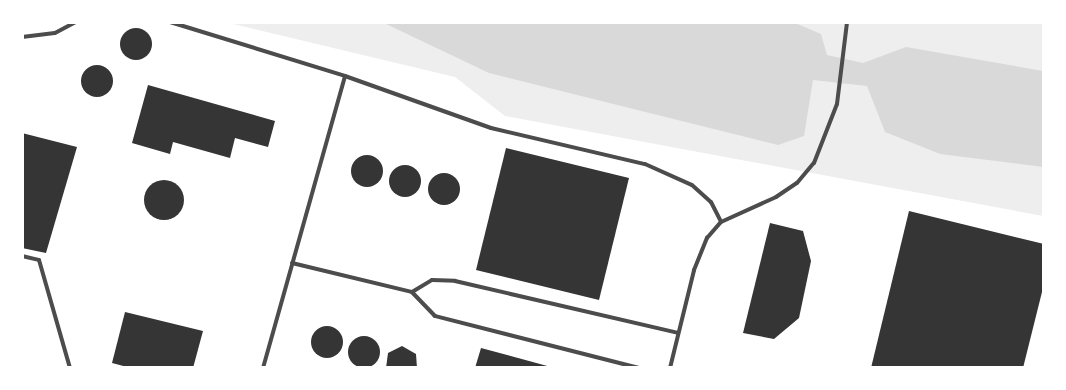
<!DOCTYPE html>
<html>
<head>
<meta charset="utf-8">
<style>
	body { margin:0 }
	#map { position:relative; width:1066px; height:390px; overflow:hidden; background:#fff; font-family:Quicksand,sans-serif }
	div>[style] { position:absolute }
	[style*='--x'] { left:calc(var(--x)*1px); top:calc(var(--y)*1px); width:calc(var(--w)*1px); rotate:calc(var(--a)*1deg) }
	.green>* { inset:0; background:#eee }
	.water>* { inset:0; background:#d9d9d9 }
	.building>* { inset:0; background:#353535 }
	.round { border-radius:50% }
	.service>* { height:4px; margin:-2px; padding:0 2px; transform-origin:2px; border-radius:2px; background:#4c4c4c }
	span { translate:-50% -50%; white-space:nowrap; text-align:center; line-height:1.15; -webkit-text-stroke:4.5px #fff; paint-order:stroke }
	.frame { position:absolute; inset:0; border:24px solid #fff; pointer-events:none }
</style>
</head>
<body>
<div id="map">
	<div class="green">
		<div style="clip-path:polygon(229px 23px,1043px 23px,1043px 216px,505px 116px,455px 77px)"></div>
	</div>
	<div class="water">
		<div style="clip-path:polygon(384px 23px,795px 23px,821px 34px,827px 55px,863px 63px,906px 47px,1043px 71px,1043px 167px,940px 154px,885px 132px,867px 86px,813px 80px,804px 136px,778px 145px,489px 73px)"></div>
	</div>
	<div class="building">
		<div class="round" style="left:120px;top:28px;width:32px;height:32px"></div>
		<div class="round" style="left:81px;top:65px;width:32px;height:32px"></div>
		<div style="clip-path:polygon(148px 85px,275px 121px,268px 147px,235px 138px,230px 158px,173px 142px,170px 154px,132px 143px)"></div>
		<div style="clip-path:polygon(22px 133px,77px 147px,46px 253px,22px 248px)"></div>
		<div style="clip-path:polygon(506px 148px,629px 178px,599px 300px,476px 270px)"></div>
		<div class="round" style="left:351px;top:155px;width:32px;height:32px"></div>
		<div class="round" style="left:389px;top:165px;width:32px;height:32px"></div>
		<div class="round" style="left:428px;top:173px;width:32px;height:32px"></div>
		<div class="round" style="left:144px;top:180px;width:40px;height:40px"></div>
		<div style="clip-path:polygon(909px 211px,1044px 244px,1044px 284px,1023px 368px,871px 368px)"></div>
		<div style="clip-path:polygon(770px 223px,803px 231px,811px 261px,799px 318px,774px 339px,743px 333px)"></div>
		<div style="clip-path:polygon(125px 312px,203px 331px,193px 368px,131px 368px,112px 363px)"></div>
		<div class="round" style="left:311px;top:326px;width:32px;height:32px"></div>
		<div class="round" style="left:348px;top:336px;width:32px;height:32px"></div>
		<div style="clip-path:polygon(402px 346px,416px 354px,417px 368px,386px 368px,388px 353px)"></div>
		<div style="clip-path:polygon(481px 348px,551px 367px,551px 368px,475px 368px)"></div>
	</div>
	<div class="service">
		<div style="--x:170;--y:22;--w:183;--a:17.1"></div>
		<div style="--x:345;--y:76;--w:155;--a:19.6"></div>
		<div style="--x:491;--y:128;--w:158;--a:13.2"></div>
		<div style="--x:645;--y:164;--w:51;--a:24.1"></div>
		<div style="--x:692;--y:185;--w:25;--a:42"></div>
		<div style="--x:711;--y:202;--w:22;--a:63"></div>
		<div style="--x:22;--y:37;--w:33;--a:-7"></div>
		<div style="--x:55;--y:33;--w:24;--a:-28"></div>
		<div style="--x:22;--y:256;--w:17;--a:13"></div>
		<div style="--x:39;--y:260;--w:112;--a:74"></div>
		<div style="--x:292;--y:263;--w:123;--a:13.6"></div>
		<div style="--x:263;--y:368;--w:303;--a:-74.3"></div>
		<div style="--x:639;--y:368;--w:211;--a:-165.7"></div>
		<div style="--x:435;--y:316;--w:33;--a:-134"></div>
		<div style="--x:412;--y:292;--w:23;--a:-31"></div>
		<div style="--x:432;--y:280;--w:23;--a:2"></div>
		<div style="--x:455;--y:281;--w:229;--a:13.1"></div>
		<div style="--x:670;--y:368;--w:101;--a:-76.2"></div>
		<div style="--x:694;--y:270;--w:35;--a:-68"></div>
		<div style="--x:707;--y:238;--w:21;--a:-49"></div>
		<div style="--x:721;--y:222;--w:60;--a:-24.4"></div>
		<div style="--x:776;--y:197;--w:25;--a:-34"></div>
		<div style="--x:797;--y:183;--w:26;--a:-50"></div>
		<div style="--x:814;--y:163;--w:63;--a:-68.7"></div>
		<div style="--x:837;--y:104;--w:83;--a:-83"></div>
	</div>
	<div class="frame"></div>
</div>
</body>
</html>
